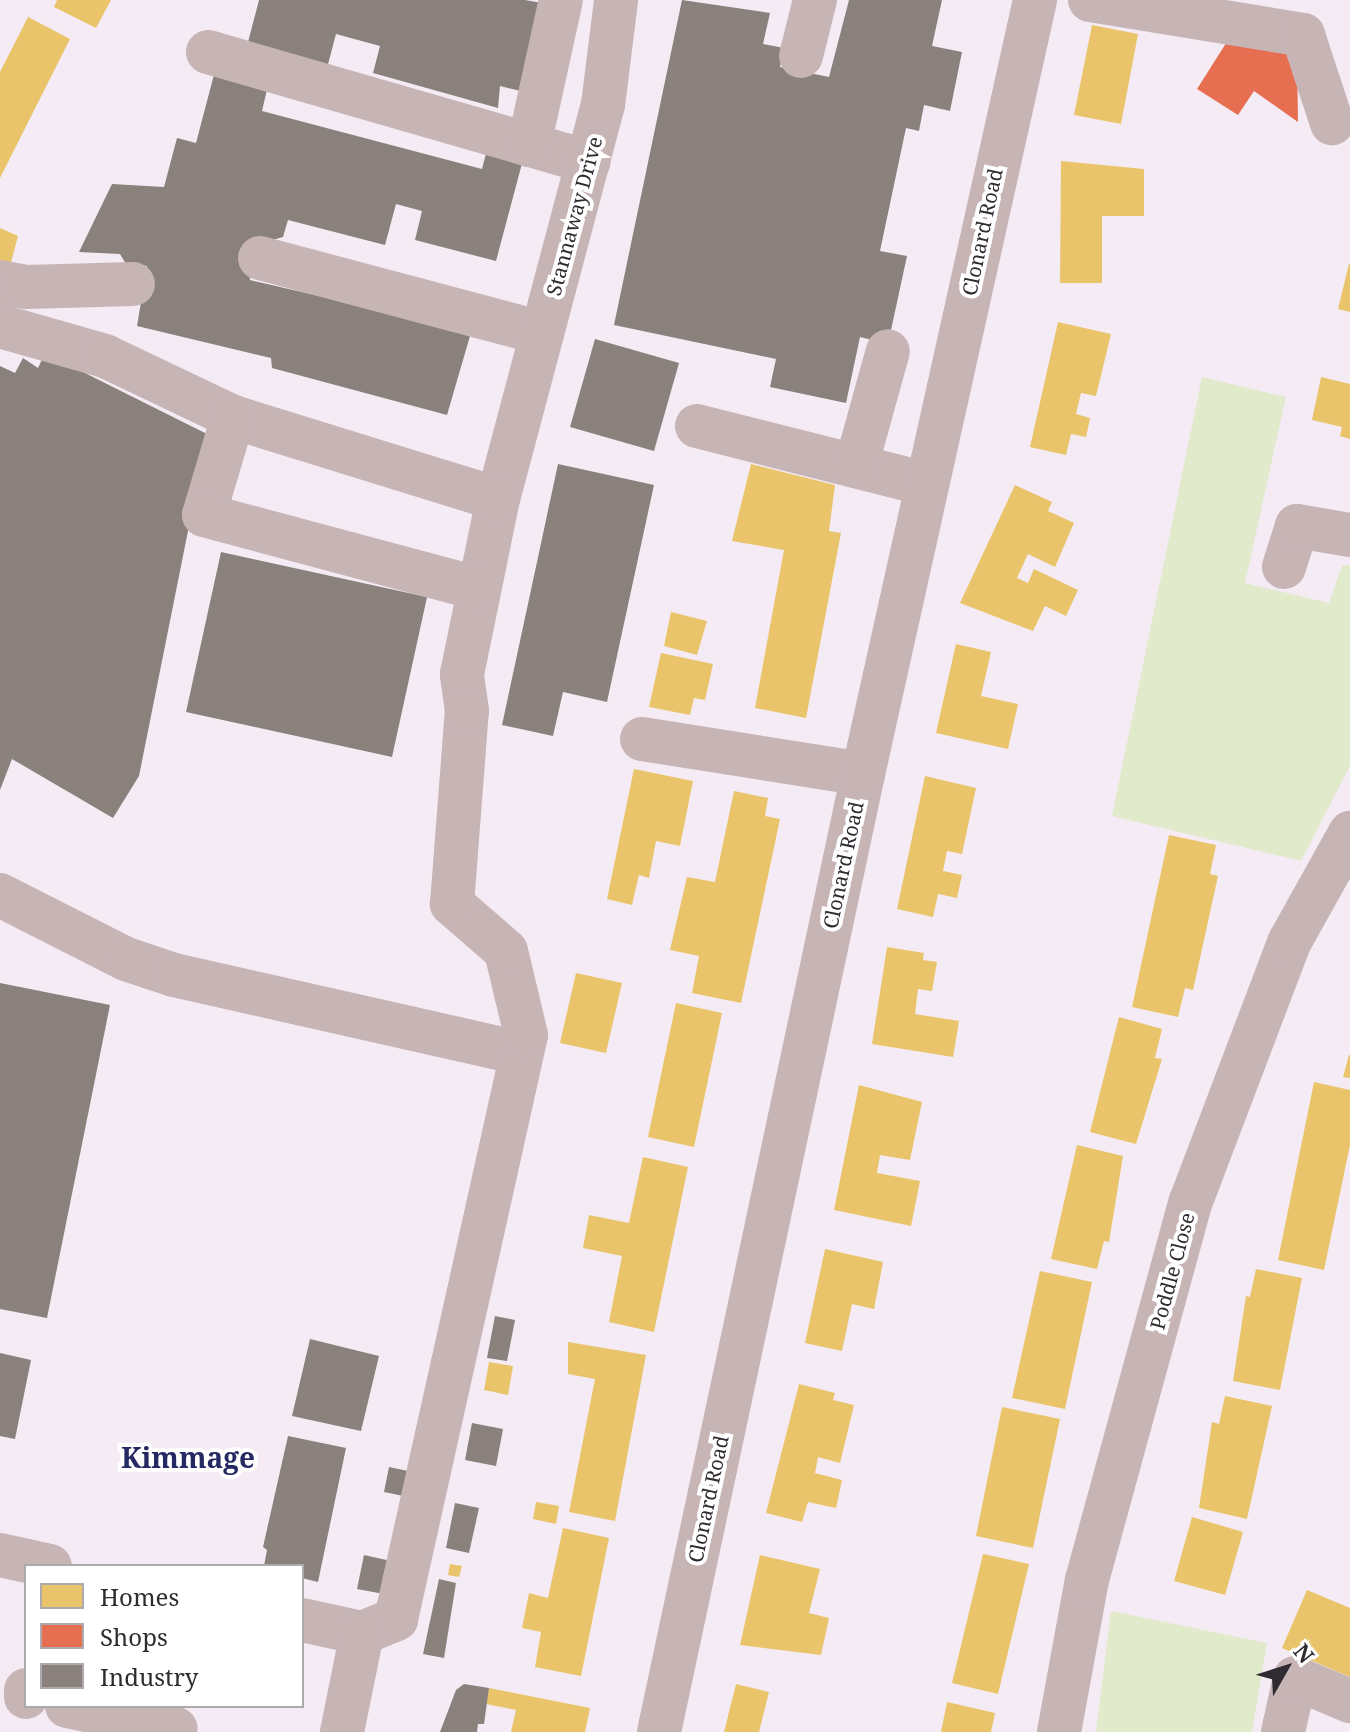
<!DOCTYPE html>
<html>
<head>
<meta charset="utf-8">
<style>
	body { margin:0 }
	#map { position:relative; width:1350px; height:1732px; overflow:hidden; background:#f4ebf5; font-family:"Noto Serif",serif }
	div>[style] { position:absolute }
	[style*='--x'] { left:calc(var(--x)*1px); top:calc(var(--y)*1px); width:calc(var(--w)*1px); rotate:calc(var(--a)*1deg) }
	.green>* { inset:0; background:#e1eacb }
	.homes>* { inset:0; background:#e9c46a }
	.shops>* { inset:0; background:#e76f51 }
	.industry>* { inset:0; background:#8a817c }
	.minor>* { height:44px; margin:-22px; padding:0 22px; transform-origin:22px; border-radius:22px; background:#c7b4b5 }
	span { translate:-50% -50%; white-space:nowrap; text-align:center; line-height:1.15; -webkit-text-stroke:8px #fff; paint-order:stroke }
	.street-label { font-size:20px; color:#302a31 }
	.district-label { font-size:28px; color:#252963; font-weight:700 }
	.legend { position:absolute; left:24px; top:1564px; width:280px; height:144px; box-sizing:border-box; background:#fff; border:2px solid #acaaad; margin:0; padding:10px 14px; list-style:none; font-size:24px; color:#302a31 }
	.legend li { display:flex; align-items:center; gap:16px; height:40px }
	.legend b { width:40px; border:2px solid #acaaad }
	.north { position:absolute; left:1246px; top:1628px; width:80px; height:80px; -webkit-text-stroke:6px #fff; paint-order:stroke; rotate:51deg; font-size:22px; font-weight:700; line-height:32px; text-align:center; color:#302a31 }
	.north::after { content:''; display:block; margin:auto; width:28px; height:36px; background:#302a31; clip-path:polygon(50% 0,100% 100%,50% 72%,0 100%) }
</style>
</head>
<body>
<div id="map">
	<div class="green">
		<div style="clip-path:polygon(1202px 377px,1286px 397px,1245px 583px,1329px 603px,1342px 566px,1350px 564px,1350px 766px,1301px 861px,1112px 816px)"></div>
		<div style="clip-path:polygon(1111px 1611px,1267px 1643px,1252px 1732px,1096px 1732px)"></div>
	</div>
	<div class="homes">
		<div style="clip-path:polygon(57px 0,111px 0,96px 28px,54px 7px)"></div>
		<div style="clip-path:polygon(28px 17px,70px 39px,0 178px,0 72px)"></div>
		<div style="clip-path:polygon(1092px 25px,1138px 34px,1121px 124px,1074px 115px)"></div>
		<div style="clip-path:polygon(1061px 161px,1144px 169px,1144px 216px,1102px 216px,1102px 283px,1060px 283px)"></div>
		<div style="clip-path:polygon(0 228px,18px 236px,9px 270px,0 268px)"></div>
		<div style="clip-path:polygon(1349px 264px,1350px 264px,1350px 312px,1338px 309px)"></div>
		<div style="clip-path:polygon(1058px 322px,1111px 334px,1096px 396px,1081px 393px,1076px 414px,1090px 418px,1086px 437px,1071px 434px,1066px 455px,1030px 447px)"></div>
		<div style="clip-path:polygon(1321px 377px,1350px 384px,1350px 439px,1340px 436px,1342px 427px,1312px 420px)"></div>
		<div style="clip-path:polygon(751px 464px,835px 485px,829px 531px,841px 533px,806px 718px,755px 708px,784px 550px,732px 541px)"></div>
		<div style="clip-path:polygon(1015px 485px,1052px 502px,1048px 511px,1074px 523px,1055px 567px,1028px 554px,1017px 578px,1028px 583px,1034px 569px,1078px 590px,1066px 616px,1045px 606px,1033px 631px,960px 603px)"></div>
		<div style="clip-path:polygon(671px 612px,707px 621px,697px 655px,664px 646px)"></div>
		<div style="clip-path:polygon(956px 644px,991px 652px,981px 696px,1018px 704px,1008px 749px,936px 733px)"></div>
		<div style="clip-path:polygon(661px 653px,713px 664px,705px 700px,694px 698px,690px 715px,649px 707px)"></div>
		<div style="clip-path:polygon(634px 769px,693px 781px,680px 846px,656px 841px,649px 878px,639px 875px,632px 905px,607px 899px)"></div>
		<div style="clip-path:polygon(925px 776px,976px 788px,962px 854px,947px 851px,943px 871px,962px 875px,957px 898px,938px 894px,933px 917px,897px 909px)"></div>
		<div style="clip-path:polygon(734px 791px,768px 798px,765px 816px,780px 819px,741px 1003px,692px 993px,699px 956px,670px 950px,687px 877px,715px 882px)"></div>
		<div style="clip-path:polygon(1169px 835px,1216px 845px,1210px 874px,1218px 876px,1193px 990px,1185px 988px,1178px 1017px,1132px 1007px)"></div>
		<div style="clip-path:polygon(887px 947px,924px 953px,923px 960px,937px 962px,932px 991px,918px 989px,915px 1014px,959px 1021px,953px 1057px,872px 1044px)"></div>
		<div style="clip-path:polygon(576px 973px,622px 983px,606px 1053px,560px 1043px)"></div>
		<div style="clip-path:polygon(676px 1003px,722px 1013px,694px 1147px,648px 1137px)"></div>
		<div style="clip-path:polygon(1119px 1017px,1162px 1029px,1155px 1058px,1162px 1059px,1136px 1144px,1090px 1132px)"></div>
		<div style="clip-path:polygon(1349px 1055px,1350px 1055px,1350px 1078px,1343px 1077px)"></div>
		<div style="clip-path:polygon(1314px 1082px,1350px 1090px,1350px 1145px,1324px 1270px,1278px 1260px)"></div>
		<div style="clip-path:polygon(859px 1085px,922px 1102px,910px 1160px,880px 1155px,877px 1173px,920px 1181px,911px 1226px,834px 1210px)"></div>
		<div style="clip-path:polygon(1077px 1145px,1123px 1156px,1109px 1242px,1104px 1241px,1097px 1269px,1051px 1259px)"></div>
		<div style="clip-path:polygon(643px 1157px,688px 1167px,654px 1332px,609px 1322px,622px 1256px,583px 1248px,589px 1215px,629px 1223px)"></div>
		<div style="clip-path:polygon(825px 1249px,883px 1262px,874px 1309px,852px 1304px,842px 1351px,805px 1343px)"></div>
		<div style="clip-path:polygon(1256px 1269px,1302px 1278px,1280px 1390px,1233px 1381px,1246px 1296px,1250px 1297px)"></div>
		<div style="clip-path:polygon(1040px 1271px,1092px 1282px,1065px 1409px,1012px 1398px)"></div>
		<div style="clip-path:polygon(568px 1342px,646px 1355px,615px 1521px,569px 1512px,595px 1379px,568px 1374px)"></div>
		<div style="clip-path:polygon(489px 1362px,513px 1366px,508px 1395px,484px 1390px)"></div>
		<div style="clip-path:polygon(799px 1384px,835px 1393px,833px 1400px,854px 1405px,840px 1463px,818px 1457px,815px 1473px,842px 1480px,836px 1508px,808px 1502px,802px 1522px,766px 1513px)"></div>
		<div style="clip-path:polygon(1225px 1396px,1272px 1406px,1247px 1519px,1199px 1508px,1212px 1422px,1219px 1424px)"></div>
		<div style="clip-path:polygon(1002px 1407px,1060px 1419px,1033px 1548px,976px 1536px)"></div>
		<div style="clip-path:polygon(536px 1502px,559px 1506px,556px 1524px,533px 1519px)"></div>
		<div style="clip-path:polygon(1192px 1517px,1243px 1532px,1225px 1595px,1174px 1581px)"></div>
		<div style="clip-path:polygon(563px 1528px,609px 1538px,581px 1676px,535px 1667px,541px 1632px,522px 1628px,529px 1593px,548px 1598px)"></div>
		<div style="clip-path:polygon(983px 1554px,1029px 1564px,998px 1694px,952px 1683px)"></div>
		<div style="clip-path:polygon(760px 1555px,820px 1569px,809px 1613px,829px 1618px,821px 1655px,740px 1645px)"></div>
		<div style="clip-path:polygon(450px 1564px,462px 1566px,459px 1577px,448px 1575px)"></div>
		<div style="clip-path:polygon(1307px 1590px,1350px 1608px,1350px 1677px,1282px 1648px)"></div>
		<div style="clip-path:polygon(736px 1684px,769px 1692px,759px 1732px,724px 1732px)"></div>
		<div style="clip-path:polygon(489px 1688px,590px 1708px,585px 1732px,511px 1732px,516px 1710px,486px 1704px)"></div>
		<div style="clip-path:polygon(947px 1702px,995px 1713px,991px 1732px,941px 1732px)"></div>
	</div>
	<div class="shops">
		<div style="clip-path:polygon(1235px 29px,1297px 51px,1298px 122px,1254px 91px,1238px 115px,1197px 89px)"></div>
	</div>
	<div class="industry">
		<div style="clip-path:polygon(259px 0,525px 0,559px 6px,533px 94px,500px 86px,498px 108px,373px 73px,380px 46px,336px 34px,327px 68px,247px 46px)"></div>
		<div style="clip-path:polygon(682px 0,770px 13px,763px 44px,784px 48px,780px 67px,829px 77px,849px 0,942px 0,932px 46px,962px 52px,950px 111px,924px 105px,919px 131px,906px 128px,880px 251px,907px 256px,888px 344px,860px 337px,846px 403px,770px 387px,776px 359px,614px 325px)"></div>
		<div style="clip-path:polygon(216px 67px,269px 81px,262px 111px,482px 169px,488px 146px,524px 156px,496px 261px,415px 240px,422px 211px,396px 204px,385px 245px,288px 220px,283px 237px,247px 247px,250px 280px,402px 315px,470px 336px,447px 415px,272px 368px,271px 358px,137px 326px,147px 266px,126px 264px,120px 254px,79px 252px,112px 184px,164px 187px,177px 138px,196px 143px)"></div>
		<div style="clip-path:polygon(595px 339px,679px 363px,654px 451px,570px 427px)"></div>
		<div style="clip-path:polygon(45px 353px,215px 438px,196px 491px,139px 776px,113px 818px,12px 759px,0 790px,0 366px,15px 373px,23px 358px,38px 368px)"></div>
		<div style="clip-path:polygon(558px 464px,654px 485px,607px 702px,563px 692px,553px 736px,502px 725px)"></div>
		<div style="clip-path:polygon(221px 552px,427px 597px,392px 757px,186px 712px)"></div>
		<div style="clip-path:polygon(0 983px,110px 1005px,47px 1318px,0 1309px)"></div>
		<div style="clip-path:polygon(495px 1316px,515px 1320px,507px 1361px,487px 1358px)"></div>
		<div style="clip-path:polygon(310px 1339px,379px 1356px,361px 1431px,292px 1416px)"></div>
		<div style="clip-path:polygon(0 1353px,31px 1360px,15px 1439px,0 1436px)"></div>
		<div style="clip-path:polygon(472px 1423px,503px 1429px,496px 1466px,465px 1460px)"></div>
		<div style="clip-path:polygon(288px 1436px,346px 1448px,318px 1582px,302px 1578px,302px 1566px,264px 1566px,267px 1550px,263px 1547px)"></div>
		<div style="clip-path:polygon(389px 1467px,413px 1472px,408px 1497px,384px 1492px)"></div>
		<div style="clip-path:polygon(455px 1503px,479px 1508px,469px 1553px,446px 1548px)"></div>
		<div style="clip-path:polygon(364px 1555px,391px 1561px,384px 1594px,357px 1589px)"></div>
		<div style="clip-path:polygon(439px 1579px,456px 1583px,444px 1658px,423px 1654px)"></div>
		<div style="clip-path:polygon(464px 1684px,489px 1688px,484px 1724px,478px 1724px,477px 1732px,440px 1732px,456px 1690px)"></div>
	</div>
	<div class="minor">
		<div style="--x:1090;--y:0;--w:216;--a:9.3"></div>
		<div style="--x:1303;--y:35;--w:93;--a:71.8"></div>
		<div style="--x:208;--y:52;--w:396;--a:16.1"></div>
		<div style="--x:801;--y:56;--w:58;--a:-76"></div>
		<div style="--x:529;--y:145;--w:148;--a:-77.6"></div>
		<div style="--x:260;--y:258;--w:292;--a:14.9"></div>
		<div style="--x:0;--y:282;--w:26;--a:11"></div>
		<div style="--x:26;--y:287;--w:107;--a:-1.6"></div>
		<div style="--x:0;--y:326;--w:109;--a:15.9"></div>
		<div style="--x:105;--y:356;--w:142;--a:25.5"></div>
		<div style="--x:697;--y:426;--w:237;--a:14.2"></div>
		<div style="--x:856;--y:466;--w:119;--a:-74.5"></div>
		<div style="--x:498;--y:499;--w:408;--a:-75.1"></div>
		<div style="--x:603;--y:105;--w:106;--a:-82.9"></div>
		<div style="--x:1284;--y:567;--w:43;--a:-72.4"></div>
		<div style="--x:1297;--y:526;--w:54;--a:9.6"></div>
		<div style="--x:642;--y:739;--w:224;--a:9"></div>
		<div style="--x:0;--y:895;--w:141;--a:26.9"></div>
		<div style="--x:126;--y:959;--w:51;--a:18.4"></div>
		<div style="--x:174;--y:975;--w:356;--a:12.7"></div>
		<div style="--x:0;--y:1555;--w:51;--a:12.4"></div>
		<div style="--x:302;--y:1620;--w:61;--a:12.2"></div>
		<div style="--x:362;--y:1633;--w:37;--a:-22"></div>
		<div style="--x:396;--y:1619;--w:598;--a:-77.45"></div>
		<div style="--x:526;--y:1035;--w:86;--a:-103.4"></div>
		<div style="--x:506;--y:951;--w:72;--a:-139"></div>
		<div style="--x:452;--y:904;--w:194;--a:-85.6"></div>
		<div style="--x:467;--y:711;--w:37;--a:-98"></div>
		<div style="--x:462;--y:674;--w:179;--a:-78.4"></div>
		<div style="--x:498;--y:499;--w:277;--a:-162.8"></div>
		<div style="--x:233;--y:417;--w:102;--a:106.5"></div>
		<div style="--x:204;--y:515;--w:283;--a:15"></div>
		<div style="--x:26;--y:1690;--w:7;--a:90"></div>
		<div style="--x:67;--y:1706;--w:111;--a:11.9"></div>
		<div style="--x:342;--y:1732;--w:101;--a:-78.6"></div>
		<div style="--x:659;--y:1732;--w:979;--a:-77.98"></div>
		<div style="--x:863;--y:774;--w:793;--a:-77.47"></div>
		<div style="--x:1059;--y:1732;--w:155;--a:-79.6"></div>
		<div style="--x:1087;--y:1580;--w:393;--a:-74.7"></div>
		<div style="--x:1191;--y:1201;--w:278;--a:-69.2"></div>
		<div style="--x:1290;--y:941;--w:124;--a:-60.9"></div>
		<div style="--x:1283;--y:1732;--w:55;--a:-77.5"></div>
		<div style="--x:1295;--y:1678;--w:60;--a:22.7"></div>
	</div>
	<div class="street-label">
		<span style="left:574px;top:216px;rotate:-75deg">Stannaway Drive</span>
		<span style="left:982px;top:232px;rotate:-78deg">Clonard Road</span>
		<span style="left:843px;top:865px;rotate:-78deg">Clonard Road</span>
		<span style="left:1172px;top:1271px;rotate:-75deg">Poddle Close</span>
		<span style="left:708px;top:1499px;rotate:-78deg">Clonard Road</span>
	</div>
	<div class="district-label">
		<span style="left:188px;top:1457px">Kimmage</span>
	</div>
	<ul class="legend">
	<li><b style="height:22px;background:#e9c46a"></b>Homes</li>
	<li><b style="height:22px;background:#e76f51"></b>Shops</li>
	<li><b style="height:22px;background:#8a817c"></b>Industry</li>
	</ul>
	<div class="north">N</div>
</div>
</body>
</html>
